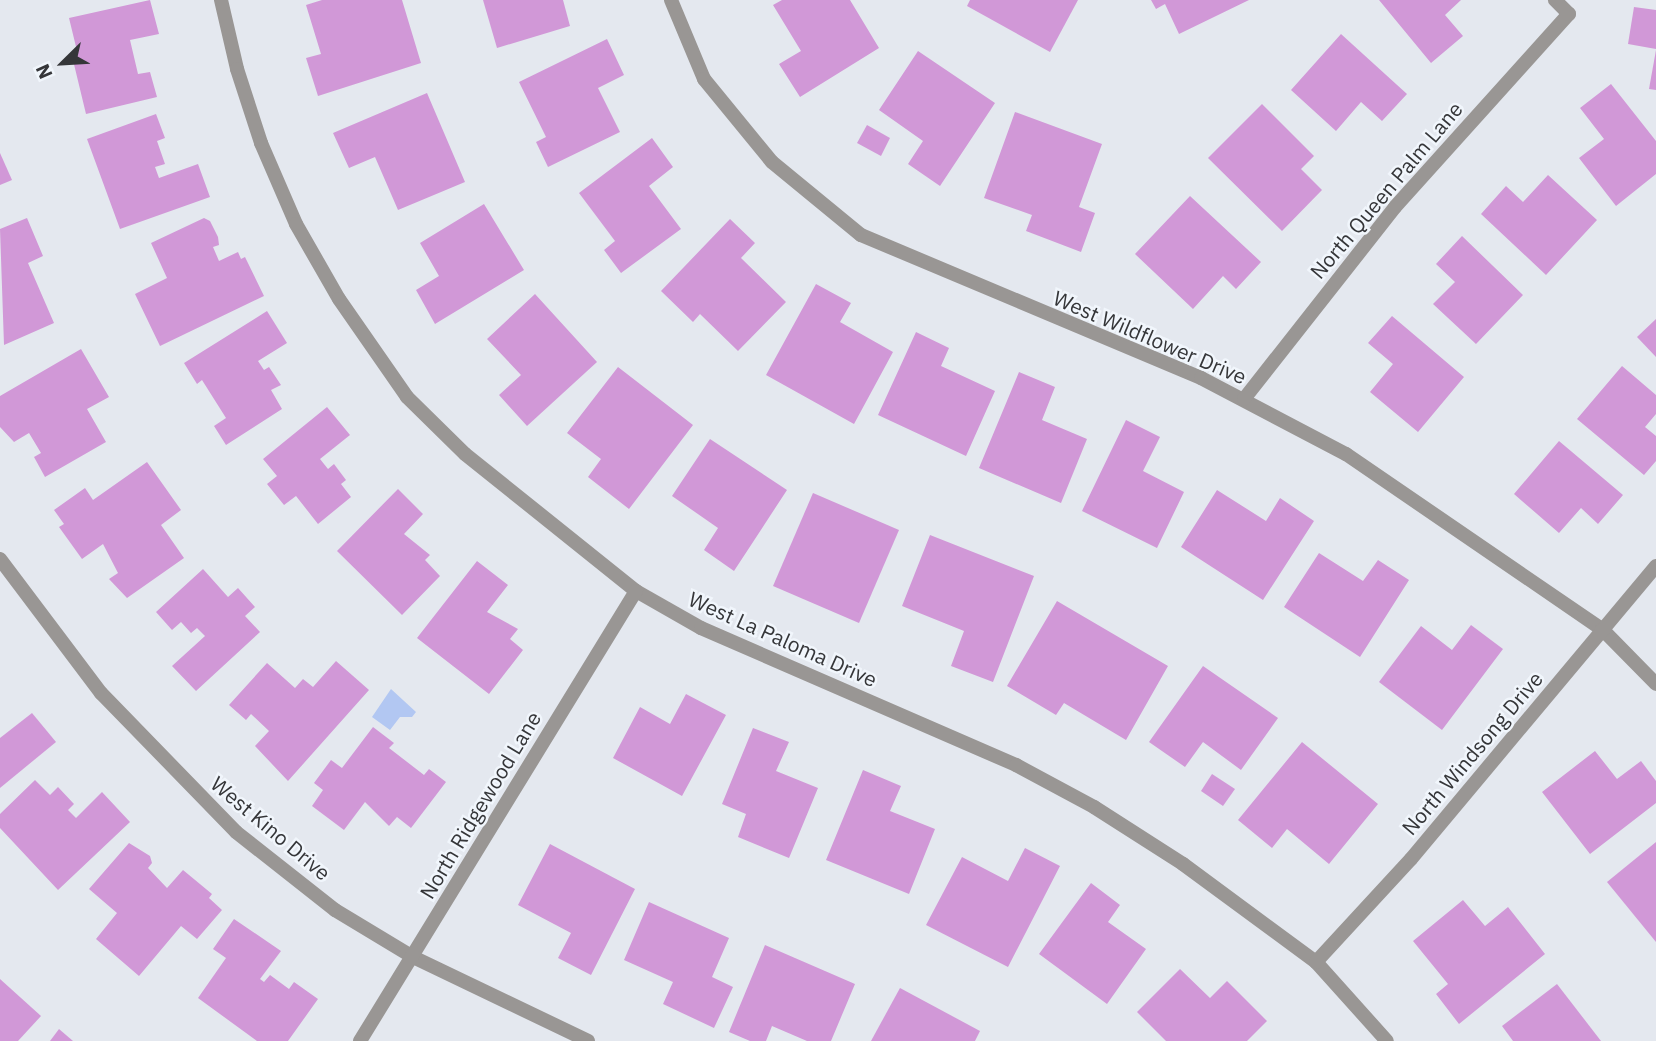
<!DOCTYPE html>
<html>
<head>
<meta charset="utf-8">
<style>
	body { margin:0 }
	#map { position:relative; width:1656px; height:1041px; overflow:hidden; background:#e4e8ef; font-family:"IBM Plex Sans",sans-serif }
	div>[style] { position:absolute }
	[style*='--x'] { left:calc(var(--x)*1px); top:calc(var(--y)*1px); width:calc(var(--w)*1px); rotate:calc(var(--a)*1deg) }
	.water>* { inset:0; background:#b2c7f2 }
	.building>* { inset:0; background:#d198d7 }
	.minor>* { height:14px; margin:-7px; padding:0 7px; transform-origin:7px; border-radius:7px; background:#999694 }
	span { translate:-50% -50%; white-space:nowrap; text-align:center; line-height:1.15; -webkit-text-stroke:5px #f1f6fc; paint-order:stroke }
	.street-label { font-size:21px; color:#353639 }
	.north { position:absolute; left:28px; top:28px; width:70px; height:70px; -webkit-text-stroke:5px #f1f6fc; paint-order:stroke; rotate:246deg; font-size:19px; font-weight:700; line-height:28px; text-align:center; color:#353639 }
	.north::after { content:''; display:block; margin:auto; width:24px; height:32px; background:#353639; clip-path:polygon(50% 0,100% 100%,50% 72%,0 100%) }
</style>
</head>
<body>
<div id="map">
	<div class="water">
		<div style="clip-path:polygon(391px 689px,416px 712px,412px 717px,400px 717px,390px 730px,372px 717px)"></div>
	</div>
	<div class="building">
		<div style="clip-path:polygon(150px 0,159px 34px,130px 40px,138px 74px,150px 72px,157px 97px,86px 114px,72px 56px,78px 55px,69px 18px)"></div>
		<div style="clip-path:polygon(322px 0,402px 0,421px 63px,318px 96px,306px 58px,321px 54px,306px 5px)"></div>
		<div style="clip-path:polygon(483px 0,563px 0,570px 26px,497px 48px)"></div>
		<div style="clip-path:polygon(782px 0,850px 0,879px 48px,800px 97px,779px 64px,801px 51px,773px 5px)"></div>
		<div style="clip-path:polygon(970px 0,1078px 0,1050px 52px,967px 6px)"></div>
		<div style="clip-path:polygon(1151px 0,1249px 0,1179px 34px,1165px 4px,1156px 9px)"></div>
		<div style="clip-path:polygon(1379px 0,1461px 0,1445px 15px,1463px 36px,1431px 63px)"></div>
		<div style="clip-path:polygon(1634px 7px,1656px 10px,1656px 49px,1628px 44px)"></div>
		<div style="clip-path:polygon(1341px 34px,1407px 94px,1382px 121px,1361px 102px,1336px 131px,1291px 90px)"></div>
		<div style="clip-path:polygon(607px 39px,624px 75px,598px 88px,620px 132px,548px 167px,536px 142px,546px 137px,519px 82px)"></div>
		<div style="clip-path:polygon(1656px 50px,1656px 90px,1649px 89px)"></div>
		<div style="clip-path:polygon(918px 51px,995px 103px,940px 186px,908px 164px,923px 141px,879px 110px)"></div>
		<div style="clip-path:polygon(1611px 84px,1656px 141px,1656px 174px,1616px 206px,1579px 158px,1604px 139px,1580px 108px)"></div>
		<div style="clip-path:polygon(427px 93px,465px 182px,398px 210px,375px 157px,349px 168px,333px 133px)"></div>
		<div style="clip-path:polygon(1262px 104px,1314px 156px,1301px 169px,1322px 190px,1282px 231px,1208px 158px)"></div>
		<div style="clip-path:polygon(1015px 112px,1102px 144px,1079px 207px,1095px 213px,1081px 252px,1026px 231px,1032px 215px,984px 198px)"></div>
		<div style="clip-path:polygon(156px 114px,165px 138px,157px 141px,165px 164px,155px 167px,159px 178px,198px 164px,210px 197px,120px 229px,87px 139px)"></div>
		<div style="clip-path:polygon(867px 125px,890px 138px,881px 156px,857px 143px)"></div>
		<div style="clip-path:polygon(652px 138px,673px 167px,649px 186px,681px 229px,621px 273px,604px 250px,615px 241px,579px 193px)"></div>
		<div style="clip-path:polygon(0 153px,12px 180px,0 185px)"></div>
		<div style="clip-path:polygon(1548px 175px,1597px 220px,1546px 275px,1481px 214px,1506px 186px,1523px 202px)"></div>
		<div style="clip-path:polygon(1190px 196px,1261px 262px,1236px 289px,1223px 276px,1193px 309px,1135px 254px)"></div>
		<div style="clip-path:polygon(484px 204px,524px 270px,435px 324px,416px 290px,439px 276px,420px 243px)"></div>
		<div style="clip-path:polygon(27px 218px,43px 256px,28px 263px,54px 323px,4px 345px,0 229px)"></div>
		<div style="clip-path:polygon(204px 218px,210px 221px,218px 237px,219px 245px,213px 247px,219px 261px,238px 252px,241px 259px,245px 257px,264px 296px,160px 346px,135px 294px,167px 278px,151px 243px)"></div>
		<div style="clip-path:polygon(730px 219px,755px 243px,741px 258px,786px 302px,738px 351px,700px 314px,693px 322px,661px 291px)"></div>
		<div style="clip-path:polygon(1462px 236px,1523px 295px,1476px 344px,1433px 304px,1455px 282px,1436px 264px)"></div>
		<div style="clip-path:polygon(816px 284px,851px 303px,840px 322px,893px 352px,854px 424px,766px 375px)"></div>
		<div style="clip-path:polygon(535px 294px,597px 362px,527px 426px,499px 395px,521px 375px,487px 339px)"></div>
		<div style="clip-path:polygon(267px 311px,287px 343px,258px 361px,264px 370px,269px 367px,281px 385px,271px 390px,282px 409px,226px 445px,214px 426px,226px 418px,202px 380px,197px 384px,184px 363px)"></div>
		<div style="clip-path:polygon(1392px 316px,1464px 377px,1418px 432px,1370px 392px,1393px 364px,1368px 343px)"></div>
		<div style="clip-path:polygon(1656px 319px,1656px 357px,1637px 337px)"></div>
		<div style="clip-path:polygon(916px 332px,949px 348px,941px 366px,995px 391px,966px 456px,878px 415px)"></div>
		<div style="clip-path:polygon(81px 349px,109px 397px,87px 409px,106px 442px,45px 477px,34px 457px,41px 453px,29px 433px,14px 442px,0 427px,0 396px)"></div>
		<div style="clip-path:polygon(1622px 366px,1656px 395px,1656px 414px,1645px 427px,1656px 436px,1656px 461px,1644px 475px,1577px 419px)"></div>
		<div style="clip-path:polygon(618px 367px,693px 425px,629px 509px,588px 477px,601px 459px,567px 433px)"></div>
		<div style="clip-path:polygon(1019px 372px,1055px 387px,1042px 420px,1087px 439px,1061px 503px,979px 468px)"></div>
		<div style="clip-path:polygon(327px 407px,350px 435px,320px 459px,328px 469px,334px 464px,346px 480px,341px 484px,351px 497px,318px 524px,296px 496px,284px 505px,267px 484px,277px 476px,263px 459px)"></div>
		<div style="clip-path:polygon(1126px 420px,1160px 437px,1143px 471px,1184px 492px,1157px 548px,1082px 511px)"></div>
		<div style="clip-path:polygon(710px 439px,787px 490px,734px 571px,704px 550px,718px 528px,672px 496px)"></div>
		<div style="clip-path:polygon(1559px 441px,1623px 495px,1598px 524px,1581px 508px,1559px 533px,1514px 494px)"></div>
		<div style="clip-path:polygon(147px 462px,181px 510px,161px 525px,184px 558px,127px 598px,109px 579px,118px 573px,103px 544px,82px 559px,59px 527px,64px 524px,54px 510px,85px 488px,93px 500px)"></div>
		<div style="clip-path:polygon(398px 489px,423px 514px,404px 534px,430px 555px,425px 560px,440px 576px,402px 615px,337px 551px)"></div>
		<div style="clip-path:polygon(1217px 490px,1266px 521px,1280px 498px,1314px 521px,1263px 600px,1181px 547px)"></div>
		<div style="clip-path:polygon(813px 493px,899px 530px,859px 623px,773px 586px)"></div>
		<div style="clip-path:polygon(930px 535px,1034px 576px,993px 682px,951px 666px,964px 631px,902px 606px)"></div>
		<div style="clip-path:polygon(1319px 553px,1363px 581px,1378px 560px,1409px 580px,1360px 657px,1284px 607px)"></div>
		<div style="clip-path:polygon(477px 561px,508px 585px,487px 612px,518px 629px,510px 639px,523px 650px,489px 694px,417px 638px)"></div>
		<div style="clip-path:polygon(203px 569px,228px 597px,238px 588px,255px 607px,245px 616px,260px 632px,196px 691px,172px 666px,205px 636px,197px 628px,191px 633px,181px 622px,172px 630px,156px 612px)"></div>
		<div style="clip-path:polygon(1057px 601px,1168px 666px,1126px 740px,1064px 703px,1056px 715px,1007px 686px)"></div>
		<div style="clip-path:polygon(1471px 625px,1503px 649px,1442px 730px,1379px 682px,1421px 626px,1452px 650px)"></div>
		<div style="clip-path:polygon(336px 661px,369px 690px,288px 781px,255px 746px,269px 731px,251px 714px,246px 720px,229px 705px,267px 663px,295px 688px,303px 679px,313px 687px)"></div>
		<div style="clip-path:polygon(1203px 666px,1278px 718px,1241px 770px,1203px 742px,1185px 767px,1149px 742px)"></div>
		<div style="clip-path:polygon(686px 694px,726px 715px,682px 796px,613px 758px,640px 707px,670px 724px)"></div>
		<div style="clip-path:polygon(32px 713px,56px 742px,0 788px,0 738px)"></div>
		<div style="clip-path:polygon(373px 727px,394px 743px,389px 748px,424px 775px,429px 769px,446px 782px,411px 828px,397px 817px,389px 826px,365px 802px,344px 830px,312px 806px,323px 790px,314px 783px,331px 760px,342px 768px)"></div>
		<div style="clip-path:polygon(753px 728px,789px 742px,776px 771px,818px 788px,789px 858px,738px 837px,746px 814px,722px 804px)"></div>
		<div style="clip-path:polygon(1302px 742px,1378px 804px,1329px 864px,1287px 829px,1272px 848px,1238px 820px)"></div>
		<div style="clip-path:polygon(1595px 751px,1617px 779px,1641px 761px,1656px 781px,1656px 803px,1590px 854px,1542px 792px)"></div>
		<div style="clip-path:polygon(863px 770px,901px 786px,890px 811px,935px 829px,909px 894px,826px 860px)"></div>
		<div style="clip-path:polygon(1212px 774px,1235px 789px,1223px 806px,1201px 791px)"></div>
		<div style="clip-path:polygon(35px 780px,50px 795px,58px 787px,74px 804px,68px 810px,76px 818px,102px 792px,130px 822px,58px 890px,0 828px,0 814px)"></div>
		<div style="clip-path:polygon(1656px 842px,1656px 942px,1607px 882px)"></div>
		<div style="clip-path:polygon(129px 843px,150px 856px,152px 863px,148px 868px,167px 888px,183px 870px,212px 894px,209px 898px,222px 910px,197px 939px,181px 926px,139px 976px,96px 939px,117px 913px,89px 889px)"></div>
		<div style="clip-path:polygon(550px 844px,635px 889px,591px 975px,558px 958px,571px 933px,518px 905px)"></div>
		<div style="clip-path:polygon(1025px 848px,1060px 866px,1008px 967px,926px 925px,962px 857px,1008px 881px)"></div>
		<div style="clip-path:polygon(1091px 883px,1120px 905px,1108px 922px,1146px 949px,1107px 1004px,1039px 954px)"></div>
		<div style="clip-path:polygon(1463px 900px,1485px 926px,1508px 907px,1545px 954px,1459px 1024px,1436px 994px,1448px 984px,1413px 941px)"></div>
		<div style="clip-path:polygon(649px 902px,729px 938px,712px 977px,733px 987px,714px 1028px,663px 1004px,673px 982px,624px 960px)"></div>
		<div style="clip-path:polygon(234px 919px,281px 951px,260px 979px,264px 982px,270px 975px,289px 989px,294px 982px,318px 999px,288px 1041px,257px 1041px,198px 998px,226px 958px,213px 949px)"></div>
		<div style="clip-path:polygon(765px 945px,855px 984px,831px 1041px,807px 1041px,772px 1026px,766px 1041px,750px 1041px,729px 1032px)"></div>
		<div style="clip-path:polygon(1180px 969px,1210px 998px,1227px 981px,1267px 1021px,1247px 1041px,1166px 1041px,1137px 1012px)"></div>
		<div style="clip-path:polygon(0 979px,41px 1016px,18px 1041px,0 1041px)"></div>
		<div style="clip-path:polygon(1557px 984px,1601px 1041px,1513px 1041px,1502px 1026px)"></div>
		<div style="clip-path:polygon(900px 988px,980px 1031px,975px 1041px,871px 1041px)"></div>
		<div style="clip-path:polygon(59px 1029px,73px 1041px,50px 1041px)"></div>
	</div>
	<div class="minor">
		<div style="--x:221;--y:0;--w:71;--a:76.9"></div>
		<div style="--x:237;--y:69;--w:78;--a:72"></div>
		<div style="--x:261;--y:143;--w:88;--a:66.6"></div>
		<div style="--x:296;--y:224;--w:86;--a:60.2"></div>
		<div style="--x:339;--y:299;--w:119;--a:55.2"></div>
		<div style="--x:407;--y:397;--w:81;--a:44.5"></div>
		<div style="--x:465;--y:454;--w:219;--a:38.7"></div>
		<div style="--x:636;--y:591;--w:75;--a:29.6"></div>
		<div style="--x:701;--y:628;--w:344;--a:23.5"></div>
		<div style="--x:1016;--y:765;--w:89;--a:28.3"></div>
		<div style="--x:1094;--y:807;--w:106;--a:32.6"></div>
		<div style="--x:1183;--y:864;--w:165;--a:36.4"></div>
		<div style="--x:1316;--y:962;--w:106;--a:48.1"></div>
		<div style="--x:671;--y:0;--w:86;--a:67.3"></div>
		<div style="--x:704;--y:79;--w:107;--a:50.7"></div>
		<div style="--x:772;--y:162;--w:115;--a:39.4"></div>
		<div style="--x:861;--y:235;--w:369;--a:22.8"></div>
		<div style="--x:1201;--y:378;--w:164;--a:27.7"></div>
		<div style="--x:1346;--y:454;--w:310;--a:34.4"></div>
		<div style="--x:1602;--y:629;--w:77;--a:45.5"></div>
		<div style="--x:1244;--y:399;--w:244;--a:-51.8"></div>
		<div style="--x:1395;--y:207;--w:260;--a:-48"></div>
		<div style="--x:1569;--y:14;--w:20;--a:-135"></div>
		<div style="--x:0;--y:559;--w:168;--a:53"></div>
		<div style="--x:101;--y:693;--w:194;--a:45.8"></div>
		<div style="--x:236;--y:832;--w:126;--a:38.2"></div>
		<div style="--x:335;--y:910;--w:91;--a:31.1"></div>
		<div style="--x:413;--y:957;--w:194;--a:25.6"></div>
		<div style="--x:1316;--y:962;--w:140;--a:-47.3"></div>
		<div style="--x:1411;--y:859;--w:382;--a:-50.1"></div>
		<div style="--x:360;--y:1041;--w:528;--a:-58.48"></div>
	</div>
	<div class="street-label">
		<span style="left:1386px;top:190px;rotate:-50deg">North Queen Palm Lane</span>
		<span style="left:1150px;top:337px;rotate:23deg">West Wildflower Drive</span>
		<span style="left:783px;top:639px;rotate:24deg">West La Paloma Drive</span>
		<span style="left:1472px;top:753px;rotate:-50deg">North Windsong Drive</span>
		<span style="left:480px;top:805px;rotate:-59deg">North Ridgewood Lane</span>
		<span style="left:271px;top:828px;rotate:40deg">West Kino Drive</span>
	</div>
	<div class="north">N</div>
</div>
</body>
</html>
